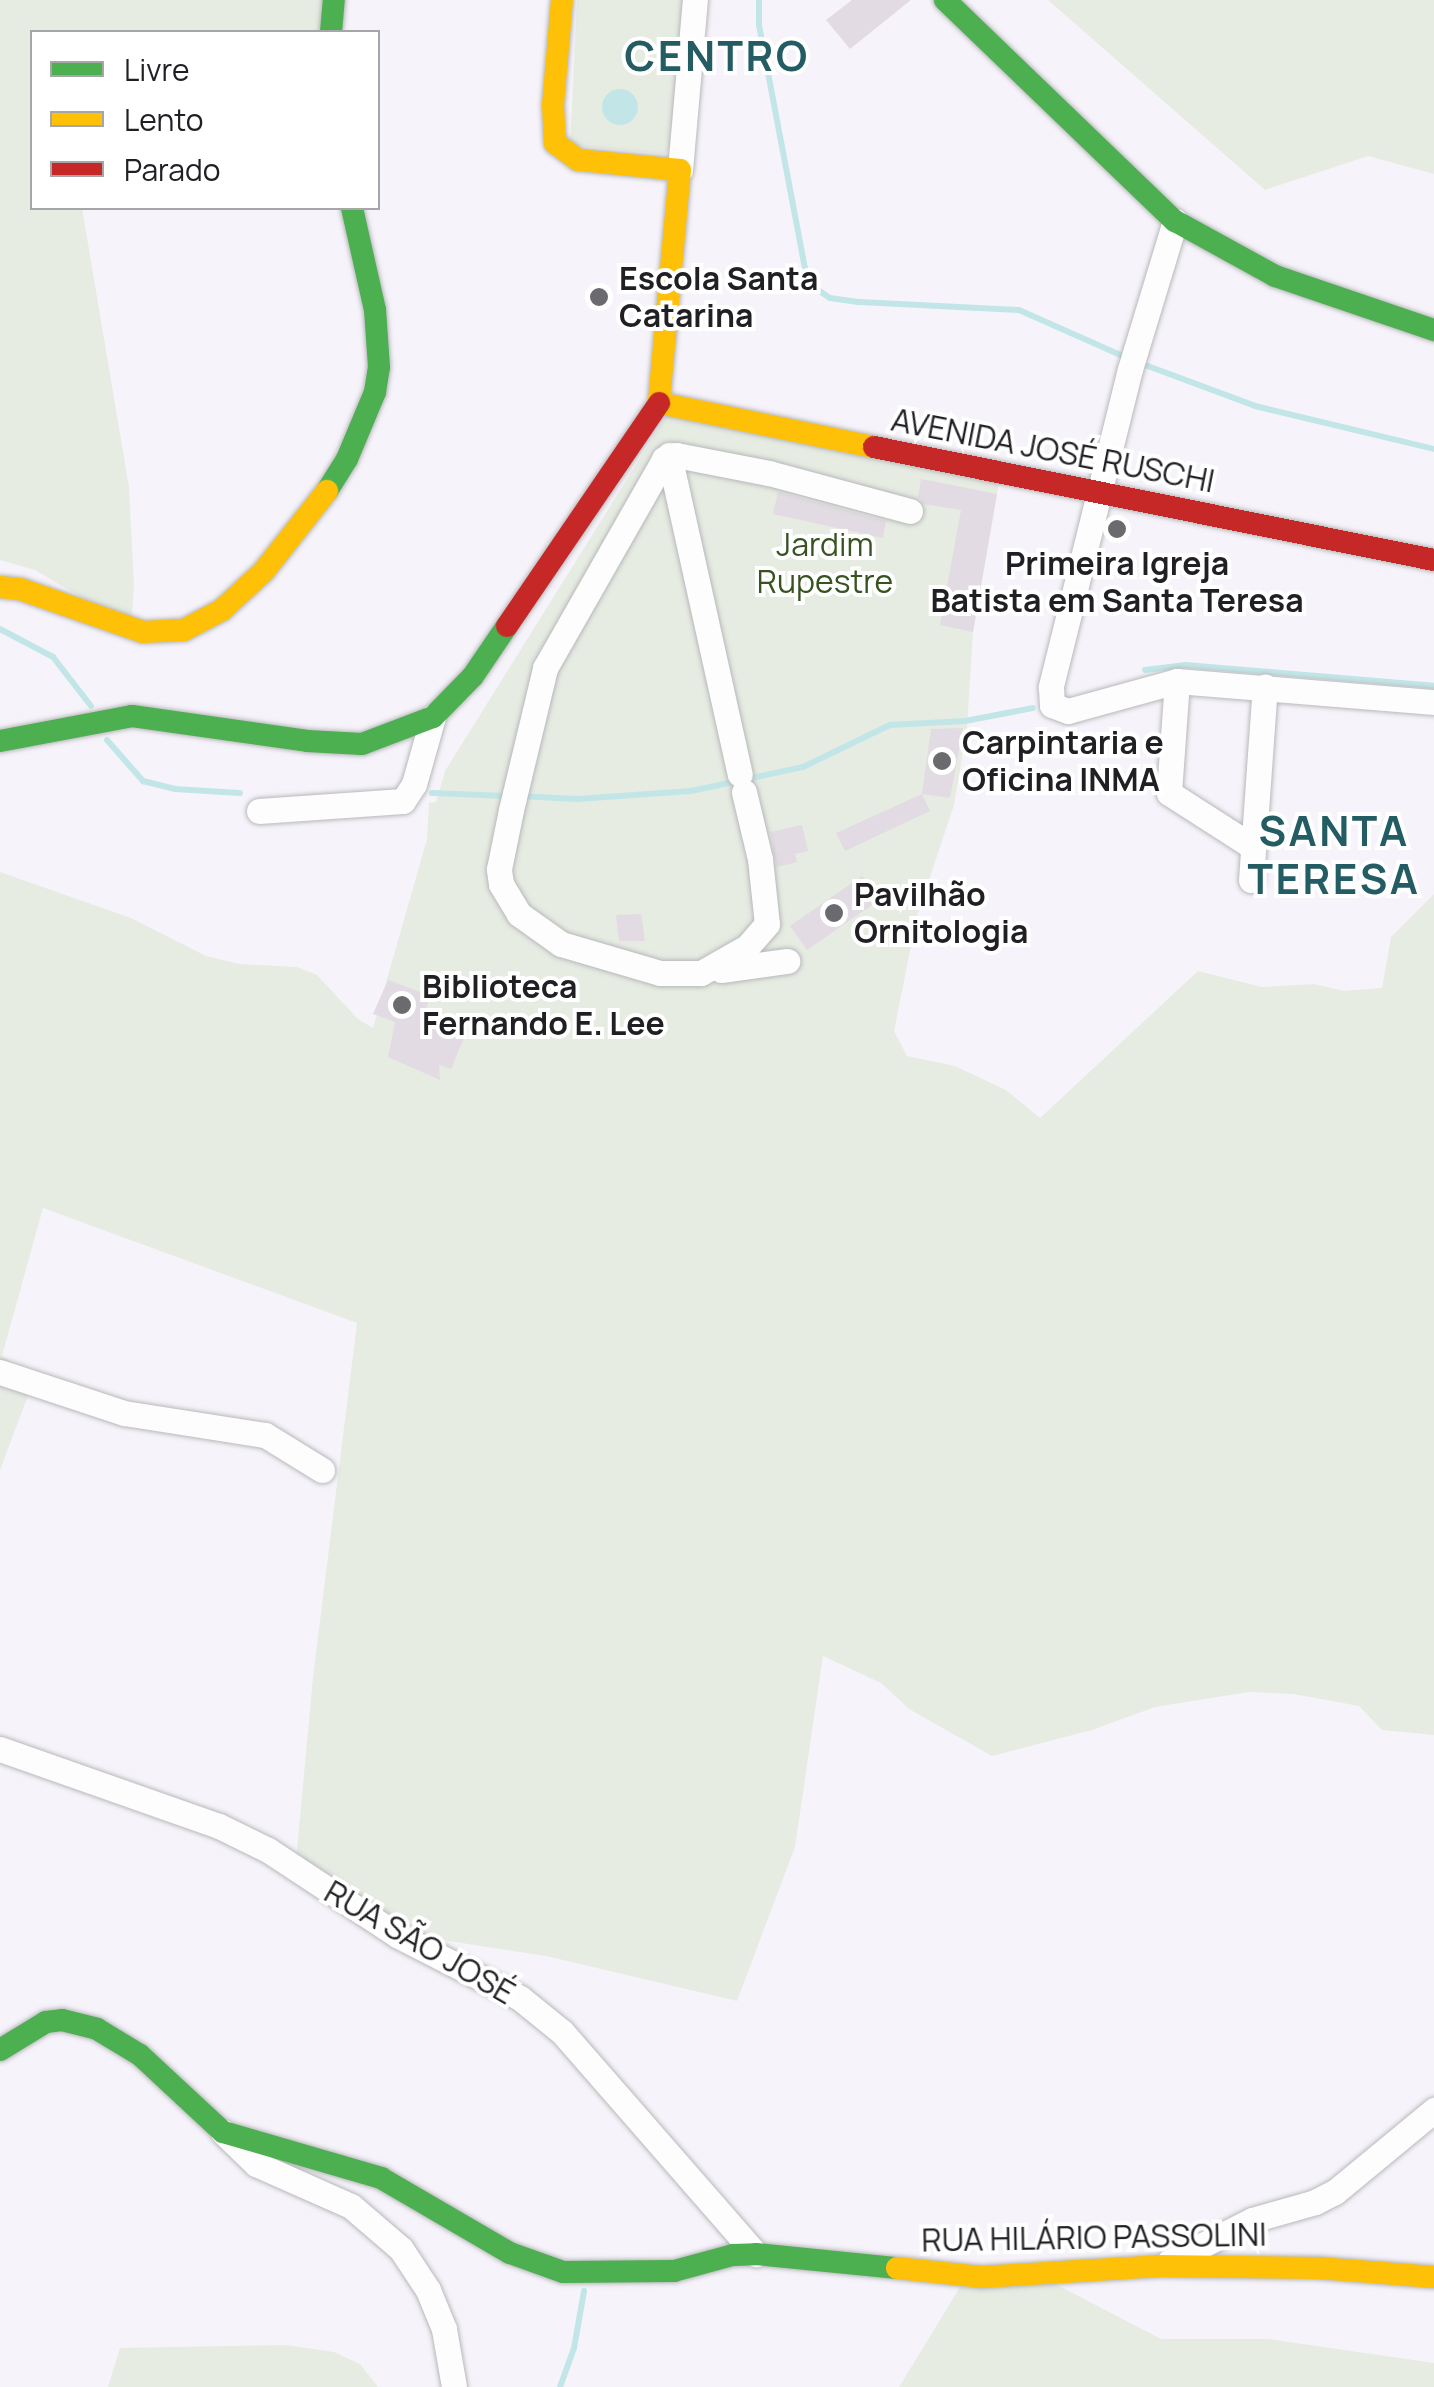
<!DOCTYPE html>
<html>
<head>
<meta charset="utf-8">
<style>
	body { margin:0 }
	#map { position:relative; width:1434px; height:2387px; overflow:hidden; background:#f6f4fa; font-family:Manrope,sans-serif }
	div>[style] { position:absolute }
	[style*='--x'] { left:calc(var(--x)*1px); top:calc(var(--y)*1px); width:calc(var(--w)*1px); rotate:calc(var(--a)*1deg) }
	.green>* { inset:0; background:#e6ece2 }
	.water>* { inset:0; background:#c2e6e8 }
	.round { border-radius:50% }
	.stream>* { height:6px; margin:-3px; padding:0 3px; transform-origin:3px; border-radius:3px; background:#c2e6e8 }
	.building>* { inset:0; background:#e2dbe3 }
	.roads { filter:drop-shadow(0 0 2px #b8b8bb) drop-shadow(0 0 2px #b8b8bb) }
	.street>* { height:25px; margin:-12.5px; padding:0 12.5px; transform-origin:12.5px; border-radius:12.5px; background:#fefdfe }
	.fast>* { height:22px; margin:-11px; padding:0 11px; transform-origin:11px; border-radius:11px; background:#4caf50 }
	.slow>* { height:22px; margin:-11px; padding:0 11px; transform-origin:11px; border-radius:11px; background:#ffc107 }
	.jam>* { height:22px; margin:-11px; padding:0 11px; transform-origin:11px; border-radius:11px; background:#c62828 }
	.dots>* { width:28px; height:28px; translate:-50% -50%; box-sizing:border-box; border:5px solid #fff; border-radius:50% }
	span { translate:-50% -50%; white-space:nowrap; text-align:center; line-height:1.15; -webkit-text-stroke:8px #fff; paint-order:stroke }
	.poi-label { font-size:32px; color:#201f23; font-weight:700 }
	.left { translate:0 -50%; text-align:left }
	.street-label { font-size:32px; color:#201f23 }
	.park-label { font-size:32px; color:#375321 }
	.district-label { font-size:42px; color:#235d63; font-weight:700; letter-spacing:2.5px }
	.legend { position:absolute; left:30px; top:30px; width:350px; height:180px; box-sizing:border-box; background:#fff; border:2px solid #a6a5a7; margin:0; padding:12px 18px; list-style:none; font-size:30px; color:#201f23 }
	.legend li { display:flex; align-items:center; gap:20px; height:50px }
	.legend b { width:50px; border:2px solid #a6a5a7 }
</style>
</head>
<body>
<div id="map">
	<div class="green">
		<div style="clip-path:polygon(0 0,324px 0,326px 32px,32px 32px,32px 208px,82px 208px,129px 487px,134px 586px,131px 627px,35px 570px,0 560px)"></div>
		<div style="clip-path:polygon(577px 0,684px 0,669px 150px,664px 154px,570px 145px)"></div>
		<div style="clip-path:polygon(1048px 0,1434px 0,1434px 174px,1368px 156px,1265px 190px)"></div>
		<div style="clip-path:polygon(667px 415px,999px 482px,973px 632px,967px 728px,954px 805px,917px 916px,894px 1031px,907px 1056px,955px 1066px,1006px 1090px,1040px 1118px,1198px 971px,1262px 987px,1314px 984px,1344px 991px,1382px 988px,1391px 937px,1434px 894px,1434px 1735px,1382px 1730px,1359px 1706px,1293px 1694px,1249px 1692px,1155px 1707px,1092px 1730px,992px 1756px,909px 1709px,881px 1683px,823px 1656px,795px 1847px,737px 2001px,546px 1956px,416px 1936px,295px 1871px,313px 1677px,357px 1323px,43px 1208px,2px 1356px,25px 1373px,29px 1393px,0 1470px,0 872px,131px 918px,206px 956px,239px 964px,297px 967px,317px 975px,358px 1019px,373px 1028px,427px 839px,429px 803px,436px 802px,445px 771px)"></div>
		<div style="clip-path:polygon(968px 2274px,1040px 2276px,1161px 2339px,1268px 2339px,1434px 2363px,1434px 2387px,899px 2387px)"></div>
		<div style="clip-path:polygon(286px 2345px,334px 2352px,360px 2364px,378px 2387px,108px 2387px,120px 2348px)"></div>
	</div>
	<div class="water">
		<div class="round" style="left:602px;top:89px;width:36px;height:36px"></div>
	</div>
	<div class="stream">
		<div style="--x:759;--y:0;--w:25;--a:90"></div>
		<div style="--x:759;--y:25;--w:253;--a:79.3"></div>
		<div style="--x:806;--y:274;--w:15;--a:58"></div>
		<div style="--x:814;--y:287;--w:19;--a:35"></div>
		<div style="--x:830;--y:298;--w:30;--a:8"></div>
		<div style="--x:860;--y:302;--w:159;--a:2.9"></div>
		<div style="--x:1019;--y:310;--w:116;--a:23.9"></div>
		<div style="--x:1137;--y:362;--w:126;--a:20.4"></div>
		<div style="--x:1255;--y:406;--w:184;--a:13.5"></div>
		<div style="--x:0;--y:629;--w:60;--a:27.8"></div>
		<div style="--x:53;--y:657;--w:62;--a:52.2"></div>
		<div style="--x:1145;--y:670;--w:41;--a:-7"></div>
		<div style="--x:1186;--y:665;--w:249;--a:4.8"></div>
		<div style="--x:107;--y:740;--w:55;--a:48.7"></div>
		<div style="--x:143;--y:781;--w:33;--a:14"></div>
		<div style="--x:175;--y:789;--w:65;--a:3.5"></div>
		<div style="--x:432;--y:793;--w:74;--a:2.3"></div>
		<div style="--x:519;--y:796;--w:58;--a:3"></div>
		<div style="--x:577;--y:799;--w:114;--a:-4"></div>
		<div style="--x:691;--y:791;--w:115;--a:-12.1"></div>
		<div style="--x:803;--y:767;--w:97;--a:-25.8"></div>
		<div style="--x:890;--y:725;--w:75;--a:-3.1"></div>
		<div style="--x:965;--y:721;--w:69;--a:-10.8"></div>
		<div style="--x:560;--y:2387;--w:41;--a:-70.3"></div>
		<div style="--x:574;--y:2348;--w:58;--a:-80"></div>
	</div>
	<div class="building">
		<div style="clip-path:polygon(852px 0,911px 0,850px 49px,826px 20px)"></div>
		<div style="clip-path:polygon(921px 479px,997px 494px,973px 632px,940px 625px,961px 510px,924px 504px,918px 497px)"></div>
		<div style="clip-path:polygon(778px 492px,886px 521px,883px 538px,773px 514px)"></div>
		<div style="clip-path:polygon(963px 728px,950px 798px,922px 794px,930px 811px,845px 851px,836px 833px,922px 794px,931px 729px)"></div>
		<div style="clip-path:polygon(802px 825px,808px 851px,795px 854px,797px 862px,777px 867px,770px 832px)"></div>
		<div style="clip-path:polygon(862px 876px,879px 900px,807px 950px,790px 926px)"></div>
		<div style="clip-path:polygon(641px 914px,645px 941px,619px 941px,616px 915px)"></div>
		<div style="clip-path:polygon(388px 980px,431px 996px,422px 1017px,466px 1033px,451px 1069px,439px 1065px,440px 1080px,388px 1057px,395px 1022px,373px 1014px)"></div>
	</div>
	<div class="roads">
		<div class="street">
			<div style="--x:680;--y:170;--w:171;--a:-85"></div>
			<div style="--x:1175;--y:221;--w:155;--a:106.9"></div>
			<div style="--x:1130;--y:369;--w:328;--a:104"></div>
			<div style="--x:1051;--y:687;--w:18;--a:87"></div>
			<div style="--x:1052;--y:705;--w:17;--a:21"></div>
			<div style="--x:1068;--y:711;--w:113;--a:-15.4"></div>
			<div style="--x:1177;--y:681;--w:258;--a:4.7"></div>
			<div style="--x:669;--y:455;--w:327;--a:77.5"></div>
			<div style="--x:1177;--y:681;--w:112;--a:94.1"></div>
			<div style="--x:1169;--y:793;--w:100;--a:32.7"></div>
			<div style="--x:744;--y:792;--w:69;--a:76.6"></div>
			<div style="--x:760;--y:859;--w:65;--a:83.9"></div>
			<div style="--x:767;--y:924;--w:30;--a:131"></div>
			<div style="--x:747;--y:947;--w:53;--a:150.5"></div>
			<div style="--x:701;--y:973;--w:41;--a:180"></div>
			<div style="--x:660;--y:973;--w:103;--a:-163.7"></div>
			<div style="--x:561;--y:944;--w:52;--a:-144.5"></div>
			<div style="--x:519;--y:914;--w:35;--a:-121"></div>
			<div style="--x:501;--y:884;--w:15;--a:-98"></div>
			<div style="--x:499;--y:869;--w:60;--a:-78.5"></div>
			<div style="--x:511;--y:810;--w:146;--a:-76.5"></div>
			<div style="--x:545;--y:668;--w:241;--a:-60.3"></div>
			<div style="--x:664;--y:459;--w:13;--a:-18"></div>
			<div style="--x:676;--y:455;--w:95;--a:11"></div>
			<div style="--x:769;--y:473;--w:146;--a:15.1"></div>
			<div style="--x:259;--y:811;--w:144;--a:-4"></div>
			<div style="--x:403;--y:801;--w:20;--a:-57"></div>
			<div style="--x:414;--y:784;--w:70;--a:-74.2"></div>
			<div style="--x:1251;--y:880;--w:194;--a:-85.9"></div>
			<div style="--x:721;--y:970;--w:67;--a:-7.8"></div>
			<div style="--x:0;--y:1372;--w:131;--a:18.3"></div>
			<div style="--x:124;--y:1413;--w:143;--a:8.9"></div>
			<div style="--x:265;--y:1435;--w:67;--a:31.6"></div>
			<div style="--x:0;--y:1749;--w:232;--a:19.4"></div>
			<div style="--x:219;--y:1826;--w:55;--a:26.1"></div>
			<div style="--x:268;--y:1850;--w:154;--a:33.4"></div>
			<div style="--x:397;--y:1935;--w:138;--a:27.1"></div>
			<div style="--x:520;--y:1998;--w:54;--a:39"></div>
			<div style="--x:562;--y:2032;--w:295;--a:48.9"></div>
			<div style="--x:223;--y:2132;--w:46;--a:44.1"></div>
			<div style="--x:256;--y:2164;--w:104;--a:23.9"></div>
			<div style="--x:351;--y:2206;--w:66;--a:40.7"></div>
			<div style="--x:401;--y:2249;--w:49;--a:56.6"></div>
			<div style="--x:428;--y:2290;--w:42;--a:67.7"></div>
			<div style="--x:444;--y:2329;--w:59;--a:80.2"></div>
			<div style="--x:1169;--y:2262;--w:93;--a:-26.8"></div>
			<div style="--x:1252;--y:2220;--w:66;--a:-15.9"></div>
			<div style="--x:1315;--y:2202;--w:22;--a:-27"></div>
			<div style="--x:1335;--y:2192;--w:129;--a:-39.6"></div>
		</div>
		<div class="fast">
			<div style="--x:945;--y:0;--w:319;--a:43.9"></div>
			<div style="--x:1175;--y:221;--w:114;--a:28.8"></div>
			<div style="--x:1275;--y:276;--w:168;--a:18.8"></div>
			<div style="--x:331;--y:32;--w:32;--a:-85"></div>
			<div style="--x:327;--y:491;--w:38;--a:-58"></div>
			<div style="--x:347;--y:459;--w:73;--a:-67.3"></div>
			<div style="--x:375;--y:392;--w:25;--a:-81"></div>
			<div style="--x:379;--y:367;--w:57;--a:-94"></div>
			<div style="--x:375;--y:310;--w:105;--a:-102.7"></div>
			<div style="--x:0;--y:741;--w:134;--a:-10.7"></div>
			<div style="--x:132;--y:716;--w:177;--a:8.1"></div>
			<div style="--x:307;--y:741;--w:55;--a:3.1"></div>
			<div style="--x:362;--y:744;--w:76;--a:-20.8"></div>
			<div style="--x:433;--y:717;--w:57;--a:-45.7"></div>
			<div style="--x:473;--y:676;--w:60;--a:-55.8"></div>
			<div style="--x:0;--y:2050;--w:54;--a:-31.3"></div>
			<div style="--x:46;--y:2022;--w:16;--a:-7"></div>
			<div style="--x:62;--y:2020;--w:36;--a:14"></div>
			<div style="--x:97;--y:2029;--w:50;--a:31.2"></div>
			<div style="--x:140;--y:2055;--w:113;--a:42.9"></div>
			<div style="--x:223;--y:2132;--w:165;--a:16.2"></div>
			<div style="--x:381;--y:2178;--w:149;--a:30.2"></div>
			<div style="--x:510;--y:2253;--w:56;--a:19.7"></div>
			<div style="--x:563;--y:2272;--w:111;--a:-0.5"></div>
			<div style="--x:674;--y:2271;--w:61;--a:-15.2"></div>
			<div style="--x:733;--y:2255;--w:23;--a:-2"></div>
			<div style="--x:756;--y:2254;--w:142;--a:5.7"></div>
		</div>
		<div class="slow">
			<div style="--x:562;--y:0;--w:105;--a:94.9"></div>
			<div style="--x:553;--y:105;--w:38;--a:87"></div>
			<div style="--x:555;--y:143;--w:29;--a:36"></div>
			<div style="--x:578;--y:160;--w:102;--a:5.6"></div>
			<div style="--x:680;--y:170;--w:234;--a:95.2"></div>
			<div style="--x:659;--y:403;--w:219;--a:11.6"></div>
			<div style="--x:0;--y:587;--w:20;--a:6"></div>
			<div style="--x:20;--y:589;--w:130;--a:19.3"></div>
			<div style="--x:143;--y:632;--w:41;--a:-2.8"></div>
			<div style="--x:184;--y:630;--w:43;--a:-27.8"></div>
			<div style="--x:222;--y:610;--w:57;--a:-42.9"></div>
			<div style="--x:264;--y:571;--w:102;--a:-51.8"></div>
			<div style="--x:897;--y:2268;--w:84;--a:6.1"></div>
			<div style="--x:981;--y:2277;--w:178;--a:-3.5"></div>
			<div style="--x:1159;--y:2266;--w:160;--a:0.7"></div>
			<div style="--x:1319;--y:2268;--w:115;--a:4.5"></div>
		</div>
		<div class="jam">
			<div style="--x:874;--y:447;--w:571;--a:11.41"></div>
			<div style="--x:507;--y:626;--w:270;--a:-55.7"></div>
		</div>
	</div>
	<div class="dots">
		<div style="left:599px;top:297px;background:#6b6a6e"></div>
		<div style="left:1117px;top:529px;background:#6b6a6e"></div>
		<div style="left:942px;top:761px;background:#6b6a6e"></div>
		<div style="left:834px;top:913px;background:#6b6a6e"></div>
		<div style="left:402px;top:1005px;background:#6b6a6e"></div>
	</div>
	<div class="poi-label">
		<span class="left" style="left:619px;top:297px">Escola Santa<br>Catarina</span>
		<span style="left:1117px;top:582px">Primeira Igreja<br>Batista em Santa Teresa</span>
		<span class="left" style="left:962px;top:761px">Carpintaria e<br>Oficina INMA</span>
		<span class="left" style="left:854px;top:913px">Pavilhão<br>Ornitologia</span>
		<span class="left" style="left:422px;top:1005px">Biblioteca<br>Fernando E. Lee</span>
	</div>
	<div class="street-label">
		<span style="left:1053px;top:450px;rotate:11deg">AVENIDA JOSÉ RUSCHI</span>
		<span style="left:420px;top:1942px;rotate:30deg">RUA SÃO JOSÉ</span>
		<span style="left:1094px;top:2237px;rotate:-1deg">RUA HILÁRIO PASSOLINI</span>
	</div>
	<div class="park-label">
		<span style="left:825px;top:563px">Jardim<br>Rupestre</span>
	</div>
	<div class="district-label">
		<span style="left:717px;top:55px">CENTRO</span>
		<span style="left:1334px;top:854px">SANTA<br>TERESA</span>
	</div>
	<ul class="legend">
	<li><b style="height:12px;background:#4caf50"></b>Livre</li>
	<li><b style="height:12px;background:#ffc107"></b>Lento</li>
	<li><b style="height:12px;background:#c62828"></b>Parado</li>
	</ul>
</div>
</body>
</html>
